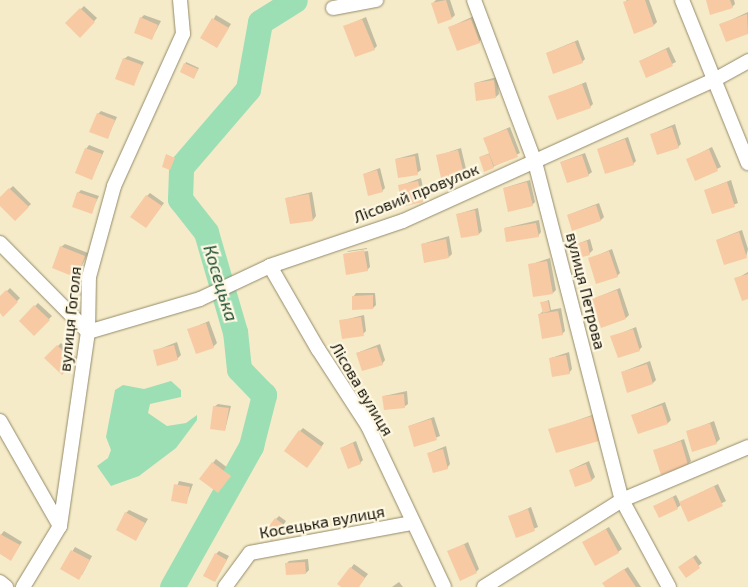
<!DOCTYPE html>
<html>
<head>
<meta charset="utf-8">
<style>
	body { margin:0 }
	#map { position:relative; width:748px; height:587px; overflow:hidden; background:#f5ebc8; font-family:"Exo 2",sans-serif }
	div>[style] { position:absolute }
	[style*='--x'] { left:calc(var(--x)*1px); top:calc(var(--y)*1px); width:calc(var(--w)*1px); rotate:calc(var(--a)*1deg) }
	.water>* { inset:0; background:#9cdfb5 }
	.shadow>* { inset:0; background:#0003 }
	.river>* { height:25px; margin:-12.5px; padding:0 12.5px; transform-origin:12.5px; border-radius:12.5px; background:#9cdfb5 }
	.building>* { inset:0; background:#f7caa4 }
	.roads { filter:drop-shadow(0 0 1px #948a6a) drop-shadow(0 0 1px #948a6a) }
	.minor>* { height:14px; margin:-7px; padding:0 7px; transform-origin:7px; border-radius:7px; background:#fff }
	span { translate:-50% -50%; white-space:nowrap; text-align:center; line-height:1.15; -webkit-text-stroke:4.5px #fef8e3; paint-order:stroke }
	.street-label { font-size:16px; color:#120f04 }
	.water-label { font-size:18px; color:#184a2f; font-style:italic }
</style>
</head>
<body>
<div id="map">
	<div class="water">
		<div style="clip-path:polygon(171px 381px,181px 390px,181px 397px,150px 404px,148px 413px,167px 426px,186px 423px,197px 415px,197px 420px,176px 448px,139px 476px,111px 486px,97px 466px,108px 458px,111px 450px,106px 437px,115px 390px,123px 385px,144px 389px)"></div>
	</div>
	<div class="shadow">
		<div style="clip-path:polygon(436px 0,450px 0,455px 15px,452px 18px,433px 3px)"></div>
		<div style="clip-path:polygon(627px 0,649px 0,657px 22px,654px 25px,624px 3px)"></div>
		<div style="clip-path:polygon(707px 0,734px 0,735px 4px,732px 7px)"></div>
		<div style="clip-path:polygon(84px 6px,97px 18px,80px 36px,67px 23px)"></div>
		<div style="clip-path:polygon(748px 12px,748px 33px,727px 41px,720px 25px)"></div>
		<div style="clip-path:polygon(144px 15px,161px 21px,152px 38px,141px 18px)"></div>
		<div style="clip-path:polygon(216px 15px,231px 24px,217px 46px,202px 38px)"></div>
		<div style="clip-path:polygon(474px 16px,482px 38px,479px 42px,450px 27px)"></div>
		<div style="clip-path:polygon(366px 17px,377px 46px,374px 49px,344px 27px)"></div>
		<div style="clip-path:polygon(578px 40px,585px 59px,582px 62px,547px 53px)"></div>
		<div style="clip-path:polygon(669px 47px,676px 62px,647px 76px,640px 61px)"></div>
		<div style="clip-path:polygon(128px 56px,144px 62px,133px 84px,124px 59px)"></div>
		<div style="clip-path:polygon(186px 62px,199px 68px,194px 77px,182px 72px)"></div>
		<div style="clip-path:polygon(497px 77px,499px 94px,496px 97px,475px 83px)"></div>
		<div style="clip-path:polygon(586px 82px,593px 104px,590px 107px,550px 97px)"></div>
		<div style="clip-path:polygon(101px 111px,117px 117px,107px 138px,98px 114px)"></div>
		<div style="clip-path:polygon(675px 124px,681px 144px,678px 147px,652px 134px)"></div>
		<div style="clip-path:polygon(510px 127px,520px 153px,493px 167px,480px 157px,490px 153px,485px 138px)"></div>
		<div style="clip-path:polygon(628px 137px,636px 161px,633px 164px,598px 149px)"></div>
		<div style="clip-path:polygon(89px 145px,104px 151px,92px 178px,86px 149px)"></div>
		<div style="clip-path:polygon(712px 147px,721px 167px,695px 179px,687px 160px)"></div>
		<div style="clip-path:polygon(461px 148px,466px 169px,463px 172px,437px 156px)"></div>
		<div style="clip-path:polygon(418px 153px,421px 170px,417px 173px,396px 159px)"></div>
		<div style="clip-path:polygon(585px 153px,592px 172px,588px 175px,561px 162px)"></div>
		<div style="clip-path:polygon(380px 168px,385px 188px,382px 191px,364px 174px)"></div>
		<div style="clip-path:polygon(421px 178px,425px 198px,422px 201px,399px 186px)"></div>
		<div style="clip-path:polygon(530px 180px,535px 202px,532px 205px,504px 188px)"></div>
		<div style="clip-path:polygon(731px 180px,738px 203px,713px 213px,706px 190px)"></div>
		<div style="clip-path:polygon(13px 186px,31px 204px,15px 219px,0 204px,0 198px)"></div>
		<div style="clip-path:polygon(81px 190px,99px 196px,91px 212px,78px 193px)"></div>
		<div style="clip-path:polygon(312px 192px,316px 216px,313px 220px,287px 198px)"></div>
		<div style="clip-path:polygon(150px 193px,164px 203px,146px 227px,147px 196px)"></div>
		<div style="clip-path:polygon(599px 203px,604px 217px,601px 220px,568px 215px)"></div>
		<div style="clip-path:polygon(478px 208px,482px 231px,479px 234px,458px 214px)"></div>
		<div style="clip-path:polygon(539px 220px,541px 232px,538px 236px,505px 228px)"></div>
		<div style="clip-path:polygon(742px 230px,748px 249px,746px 257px,717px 240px)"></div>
		<div style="clip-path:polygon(449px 236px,452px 254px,449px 257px,422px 244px)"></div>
		<div style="clip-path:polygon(590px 239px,593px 250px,589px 254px,569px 247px)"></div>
		<div style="clip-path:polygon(65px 244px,88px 253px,77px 276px,61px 247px)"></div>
		<div style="clip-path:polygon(367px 248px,367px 249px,347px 252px,348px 251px)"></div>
		<div style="clip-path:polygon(612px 249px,620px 273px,617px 276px,589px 259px)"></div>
		<div style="clip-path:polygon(368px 251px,370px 267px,367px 270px,344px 254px)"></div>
		<div style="clip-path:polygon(550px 258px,556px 290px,553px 293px,529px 265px)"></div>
		<div style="clip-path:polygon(748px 272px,748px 298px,736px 279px)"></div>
		<div style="clip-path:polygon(10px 288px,20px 298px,3px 315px,0 312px,0 298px)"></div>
		<div style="clip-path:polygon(620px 288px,629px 315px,626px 318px,593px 299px)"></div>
		<div style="clip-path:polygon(356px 293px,375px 293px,376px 305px,373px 308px,353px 297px)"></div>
		<div style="clip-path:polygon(549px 300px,551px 310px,561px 308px,565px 331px,562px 334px,539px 315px,543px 311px,541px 303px)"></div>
		<div style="clip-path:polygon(38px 303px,52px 316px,34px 334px,21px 321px)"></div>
		<div style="clip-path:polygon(364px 315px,366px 331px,363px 334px,340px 321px)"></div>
		<div style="clip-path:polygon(209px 321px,217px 343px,213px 347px,188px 330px)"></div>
		<div style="clip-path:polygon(636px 327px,642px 347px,639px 350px,612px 337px)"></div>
		<div style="clip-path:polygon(177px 342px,181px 355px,177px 359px,154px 351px)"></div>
		<div style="clip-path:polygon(61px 343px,77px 358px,62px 373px,46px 358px)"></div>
		<div style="clip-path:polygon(380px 344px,385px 360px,382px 364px,357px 353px)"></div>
		<div style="clip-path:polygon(569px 352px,572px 369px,569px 373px,551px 358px)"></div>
		<div style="clip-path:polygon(650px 361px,656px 380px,653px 383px,622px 372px)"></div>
		<div style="clip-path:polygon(407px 391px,408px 404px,404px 407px,384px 396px)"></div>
		<div style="clip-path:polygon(665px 402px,671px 420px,668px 423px,633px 415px)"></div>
		<div style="clip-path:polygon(218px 404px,231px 406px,225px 430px,214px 407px)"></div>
		<div style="clip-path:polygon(595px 414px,601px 436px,598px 439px,550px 430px)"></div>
		<div style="clip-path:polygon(434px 417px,440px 436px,415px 446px,409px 426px)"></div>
		<div style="clip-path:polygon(714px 421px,720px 439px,716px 443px,687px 432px)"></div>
		<div style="clip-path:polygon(303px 428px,324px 443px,310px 463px,300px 431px)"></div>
		<div style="clip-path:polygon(684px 439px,691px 461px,688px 464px,654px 451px)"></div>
		<div style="clip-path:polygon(356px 441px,363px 460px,360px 463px,341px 448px)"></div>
		<div style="clip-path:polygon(446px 446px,450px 464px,447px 468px,429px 453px)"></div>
		<div style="clip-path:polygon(216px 459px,233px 472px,221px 488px,201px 478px)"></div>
		<div style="clip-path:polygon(589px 461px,595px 477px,592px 480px,570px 470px)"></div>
		<div style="clip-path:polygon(179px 481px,193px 484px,186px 503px,172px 500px)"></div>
		<div style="clip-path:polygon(718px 484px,726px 501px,689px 520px,682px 504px,677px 508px,655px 506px,676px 495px,680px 503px)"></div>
		<div style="clip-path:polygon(531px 507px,538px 527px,516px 536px,509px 517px)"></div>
		<div style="clip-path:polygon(129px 510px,148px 519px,136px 539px,126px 513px)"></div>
		<div style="clip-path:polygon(279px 516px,286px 521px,275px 536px,276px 519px)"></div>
		<div style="clip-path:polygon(609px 527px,622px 549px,618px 552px,584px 542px)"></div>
		<div style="clip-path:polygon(4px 531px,22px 542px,11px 559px,0 553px,0 536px)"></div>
		<div style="clip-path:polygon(468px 542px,479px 569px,476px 572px,449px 552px)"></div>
		<div style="clip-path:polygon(75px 547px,92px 556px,82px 575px,62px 569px)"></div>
		<div style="clip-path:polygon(219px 551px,229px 556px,215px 581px,216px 554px)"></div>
		<div style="clip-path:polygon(696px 555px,702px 563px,686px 576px,683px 564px)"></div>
		<div style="clip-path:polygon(308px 559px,309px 570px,306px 573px,286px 564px,289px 561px)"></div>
		<div style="clip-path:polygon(354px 564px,368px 574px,358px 587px,343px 587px,339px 584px)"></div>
		<div style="clip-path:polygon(628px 567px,641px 587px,606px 587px,607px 580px)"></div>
		<div style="clip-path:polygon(399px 582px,403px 587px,392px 587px)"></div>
	</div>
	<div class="river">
		<div style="--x:172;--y:587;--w:162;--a:-60.7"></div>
		<div style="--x:251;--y:446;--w:53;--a:-75.7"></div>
		<div style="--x:264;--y:395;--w:36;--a:-134"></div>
		<div style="--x:239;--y:369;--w:37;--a:-96"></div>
		<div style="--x:235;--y:332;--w:104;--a:-106.2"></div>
		<div style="--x:206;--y:232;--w:42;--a:-128.2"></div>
		<div style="--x:180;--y:199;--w:32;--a:-88"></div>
		<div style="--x:181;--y:167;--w:103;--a:-49.3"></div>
		<div style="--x:248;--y:89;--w:68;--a:-79.8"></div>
		<div style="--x:260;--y:22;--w:41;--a:-32.2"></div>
	</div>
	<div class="building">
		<div style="clip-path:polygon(446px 0,452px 19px,438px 24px,431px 3px)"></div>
		<div style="clip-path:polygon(629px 0,645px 0,654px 26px,634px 34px,623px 2px)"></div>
		<div style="clip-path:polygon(706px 0,730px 0,733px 8px,710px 15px)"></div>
		<div style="clip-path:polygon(80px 8px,95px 22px,80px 38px,65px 23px)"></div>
		<div style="clip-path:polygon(747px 14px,748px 34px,726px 42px,719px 24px)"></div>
		<div style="clip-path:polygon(140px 17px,158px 25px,152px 40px,134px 33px)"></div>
		<div style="clip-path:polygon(212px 18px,229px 28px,217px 48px,200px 38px)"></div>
		<div style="clip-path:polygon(362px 19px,375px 50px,355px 57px,343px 26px)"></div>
		<div style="clip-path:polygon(471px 19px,480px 43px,457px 51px,448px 27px)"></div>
		<div style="clip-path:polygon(575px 42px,583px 63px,553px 74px,546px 53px)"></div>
		<div style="clip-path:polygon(666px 49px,673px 66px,646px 78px,639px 61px)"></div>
		<div style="clip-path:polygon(123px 58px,142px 65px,134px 86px,115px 79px)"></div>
		<div style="clip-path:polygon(184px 63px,198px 69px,194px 79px,180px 72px)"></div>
		<div style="clip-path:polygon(494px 80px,496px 98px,476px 101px,474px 83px)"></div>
		<div style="clip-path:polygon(582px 84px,591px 108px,557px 120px,548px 96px)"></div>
		<div style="clip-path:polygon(97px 113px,115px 120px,108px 139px,89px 132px)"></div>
		<div style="clip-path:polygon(672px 127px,679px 148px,657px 155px,650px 134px)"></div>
		<div style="clip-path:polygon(507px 129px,518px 157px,494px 166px,483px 138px)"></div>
		<div style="clip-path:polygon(625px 139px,634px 165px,605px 174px,597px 149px)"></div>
		<div style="clip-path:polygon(85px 148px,102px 154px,92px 180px,75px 173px)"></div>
		<div style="clip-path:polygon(709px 149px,718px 171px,695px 181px,686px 159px)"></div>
		<div style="clip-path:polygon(458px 150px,464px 174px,441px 178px,436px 155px)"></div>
		<div style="clip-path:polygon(166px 154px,175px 158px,170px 170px,162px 167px)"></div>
		<div style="clip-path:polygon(489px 154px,494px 168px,484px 172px,479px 157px)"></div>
		<div style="clip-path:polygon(582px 155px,589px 176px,567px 183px,560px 162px)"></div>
		<div style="clip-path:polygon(415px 156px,418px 175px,398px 178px,395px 159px)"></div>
		<div style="clip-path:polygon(377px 170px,383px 192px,368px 196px,363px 174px)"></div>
		<div style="clip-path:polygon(418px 181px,423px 202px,402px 207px,398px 185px)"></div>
		<div style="clip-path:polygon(527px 182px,533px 206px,508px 212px,503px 188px)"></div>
		<div style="clip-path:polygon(727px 182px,735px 207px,712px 214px,704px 190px)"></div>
		<div style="clip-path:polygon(9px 188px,29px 207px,15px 221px,0 206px,0 197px)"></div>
		<div style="clip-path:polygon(77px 192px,97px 199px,92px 214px,72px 207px)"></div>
		<div style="clip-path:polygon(309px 194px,313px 221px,290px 224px,285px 198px)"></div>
		<div style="clip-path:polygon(146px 195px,162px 206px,146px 228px,130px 217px)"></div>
		<div style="clip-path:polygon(596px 205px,601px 221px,572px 231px,567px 215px)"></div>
		<div style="clip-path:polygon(475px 210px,479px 235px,461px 238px,456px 214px)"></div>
		<div style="clip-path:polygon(536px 223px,539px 237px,506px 242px,504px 228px)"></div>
		<div style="clip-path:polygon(739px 232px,747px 258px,724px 265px,716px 240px)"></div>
		<div style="clip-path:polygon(446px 239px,449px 258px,424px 263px,421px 244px)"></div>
		<div style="clip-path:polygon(587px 241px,590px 255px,571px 260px,567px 246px)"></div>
		<div style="clip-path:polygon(60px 246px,85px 256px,77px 278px,52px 268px)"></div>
		<div style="clip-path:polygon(364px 250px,368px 271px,346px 275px,343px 254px)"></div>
		<div style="clip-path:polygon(609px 251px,618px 277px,596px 284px,588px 258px)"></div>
		<div style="clip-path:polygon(547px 261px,553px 294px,533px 297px,528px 264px)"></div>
		<div style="clip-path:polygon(748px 274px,748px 299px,742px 301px,734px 278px)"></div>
		<div style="clip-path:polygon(6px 290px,18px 302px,3px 317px,0 313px,0 296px)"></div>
		<div style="clip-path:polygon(617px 290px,626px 319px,601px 328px,591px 299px)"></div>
		<div style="clip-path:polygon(373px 295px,373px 309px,352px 310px,352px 296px)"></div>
		<div style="clip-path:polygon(548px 301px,550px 311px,543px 313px,540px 302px)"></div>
		<div style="clip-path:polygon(34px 305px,50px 320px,34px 336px,19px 321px)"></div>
		<div style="clip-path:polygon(558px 311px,563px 335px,542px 339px,538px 314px)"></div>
		<div style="clip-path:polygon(361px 317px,364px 336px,342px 339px,339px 320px)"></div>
		<div style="clip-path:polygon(206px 323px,214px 348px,196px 354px,187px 329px)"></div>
		<div style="clip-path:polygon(633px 329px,640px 351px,618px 358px,610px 336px)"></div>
		<div style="clip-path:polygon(57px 345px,74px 362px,62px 375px,44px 358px)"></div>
		<div style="clip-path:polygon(174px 345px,178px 360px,157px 366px,153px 350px)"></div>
		<div style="clip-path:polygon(377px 347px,383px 365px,362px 371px,356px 353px)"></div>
		<div style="clip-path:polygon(566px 355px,570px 374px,552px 377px,549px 358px)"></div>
		<div style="clip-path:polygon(647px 364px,653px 384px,627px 393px,621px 372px)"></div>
		<div style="clip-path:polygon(404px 394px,405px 408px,384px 410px,382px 396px)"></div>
		<div style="clip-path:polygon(662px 405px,668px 424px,638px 434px,631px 415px)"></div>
		<div style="clip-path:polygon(213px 406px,229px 408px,225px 431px,210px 429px)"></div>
		<div style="clip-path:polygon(592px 416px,599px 441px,556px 453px,548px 429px)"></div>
		<div style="clip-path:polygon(431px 419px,437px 440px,414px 447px,408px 426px)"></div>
		<div style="clip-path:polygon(710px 423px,717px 444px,692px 452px,686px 431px)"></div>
		<div style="clip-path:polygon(299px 430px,322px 447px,307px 468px,284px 451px)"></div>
		<div style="clip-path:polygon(681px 441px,688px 465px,661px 475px,653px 450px)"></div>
		<div style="clip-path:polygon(353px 443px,361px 464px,348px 469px,340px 448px)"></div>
		<div style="clip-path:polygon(443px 449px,448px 469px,433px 473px,427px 453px)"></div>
		<div style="clip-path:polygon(212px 462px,231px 476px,218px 493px,199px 479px)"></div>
		<div style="clip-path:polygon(586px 464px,592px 481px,575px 487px,569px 470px)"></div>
		<div style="clip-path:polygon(174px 484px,190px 487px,187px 504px,171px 501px)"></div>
		<div style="clip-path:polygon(714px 486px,723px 506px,688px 522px,679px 502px)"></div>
		<div style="clip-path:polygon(673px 497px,678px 509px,659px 518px,653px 506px)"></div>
		<div style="clip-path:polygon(528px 509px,535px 531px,516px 538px,508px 516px)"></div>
		<div style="clip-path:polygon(125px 512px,145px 523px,136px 541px,116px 530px)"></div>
		<div style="clip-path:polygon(275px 518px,284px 525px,272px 541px,263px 534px)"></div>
		<div style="clip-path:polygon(606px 529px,619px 553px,595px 566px,582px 542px)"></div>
		<div style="clip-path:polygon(0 534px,20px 545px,11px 561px,0 554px)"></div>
		<div style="clip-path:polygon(464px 544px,477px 573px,460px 581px,447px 551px)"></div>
		<div style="clip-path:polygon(71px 550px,90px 560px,79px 580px,60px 569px)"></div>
		<div style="clip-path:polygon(215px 553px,227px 560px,215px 582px,203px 576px)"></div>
		<div style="clip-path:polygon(693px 557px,700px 568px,686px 578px,678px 567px)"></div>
		<div style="clip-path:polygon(305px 562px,306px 574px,286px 575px,285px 563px)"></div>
		<div style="clip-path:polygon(350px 567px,365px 578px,359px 587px,341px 587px,337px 584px)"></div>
		<div style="clip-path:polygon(624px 569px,636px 587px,605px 587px,602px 583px)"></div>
	</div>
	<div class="roads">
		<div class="minor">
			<div style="--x:474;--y:0;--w:173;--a:69.4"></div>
			<div style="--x:535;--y:162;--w:349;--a:75.6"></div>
			<div style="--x:622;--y:500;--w:99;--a:61.6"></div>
			<div style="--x:682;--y:0;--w:176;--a:68"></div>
			<div style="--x:333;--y:8;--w:44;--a:-10.5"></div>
			<div style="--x:0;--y:243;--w:125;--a:45.3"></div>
			<div style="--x:88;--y:332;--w:117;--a:-16.4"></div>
			<div style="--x:200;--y:299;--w:77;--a:-25.2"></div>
			<div style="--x:270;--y:266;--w:140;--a:-18.7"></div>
			<div style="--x:403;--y:221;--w:344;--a:-24.4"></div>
			<div style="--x:716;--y:79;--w:37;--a:-29"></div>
			<div style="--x:270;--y:266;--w:96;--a:60"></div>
			<div style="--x:318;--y:349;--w:92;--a:57"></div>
			<div style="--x:368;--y:426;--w:178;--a:64.7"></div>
			<div style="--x:0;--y:421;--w:121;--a:60.3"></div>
			<div style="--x:0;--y:582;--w:8;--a:40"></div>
			<div style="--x:23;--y:587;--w:71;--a:-58.8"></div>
			<div style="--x:60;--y:526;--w:196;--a:-81.8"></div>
			<div style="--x:88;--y:332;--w:55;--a:-89"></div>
			<div style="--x:89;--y:277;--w:94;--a:-74.6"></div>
			<div style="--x:114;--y:186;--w:167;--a:-65.6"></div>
			<div style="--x:183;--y:34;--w:34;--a:-95"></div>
			<div style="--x:225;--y:587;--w:42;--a:-53.7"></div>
			<div style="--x:250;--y:553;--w:165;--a:-10.5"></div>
			<div style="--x:484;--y:587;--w:163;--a:-32.2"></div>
			<div style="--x:622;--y:500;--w:137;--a:-22.8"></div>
		</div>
	</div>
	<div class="street-label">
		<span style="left:416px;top:193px;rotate:-22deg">Лісовий провулок</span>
		<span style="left:586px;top:291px;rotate:76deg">вулиця Петрова</span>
		<span style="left:70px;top:319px;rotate:-84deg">вулиця Гоголя</span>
		<span style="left:362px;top:389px;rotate:59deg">Лісова вулиця</span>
		<span style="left:322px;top:522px;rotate:-10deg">Косецька вулиця</span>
	</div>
	<div class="water-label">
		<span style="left:221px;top:283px;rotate:73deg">Косецька</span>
	</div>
</div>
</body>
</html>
